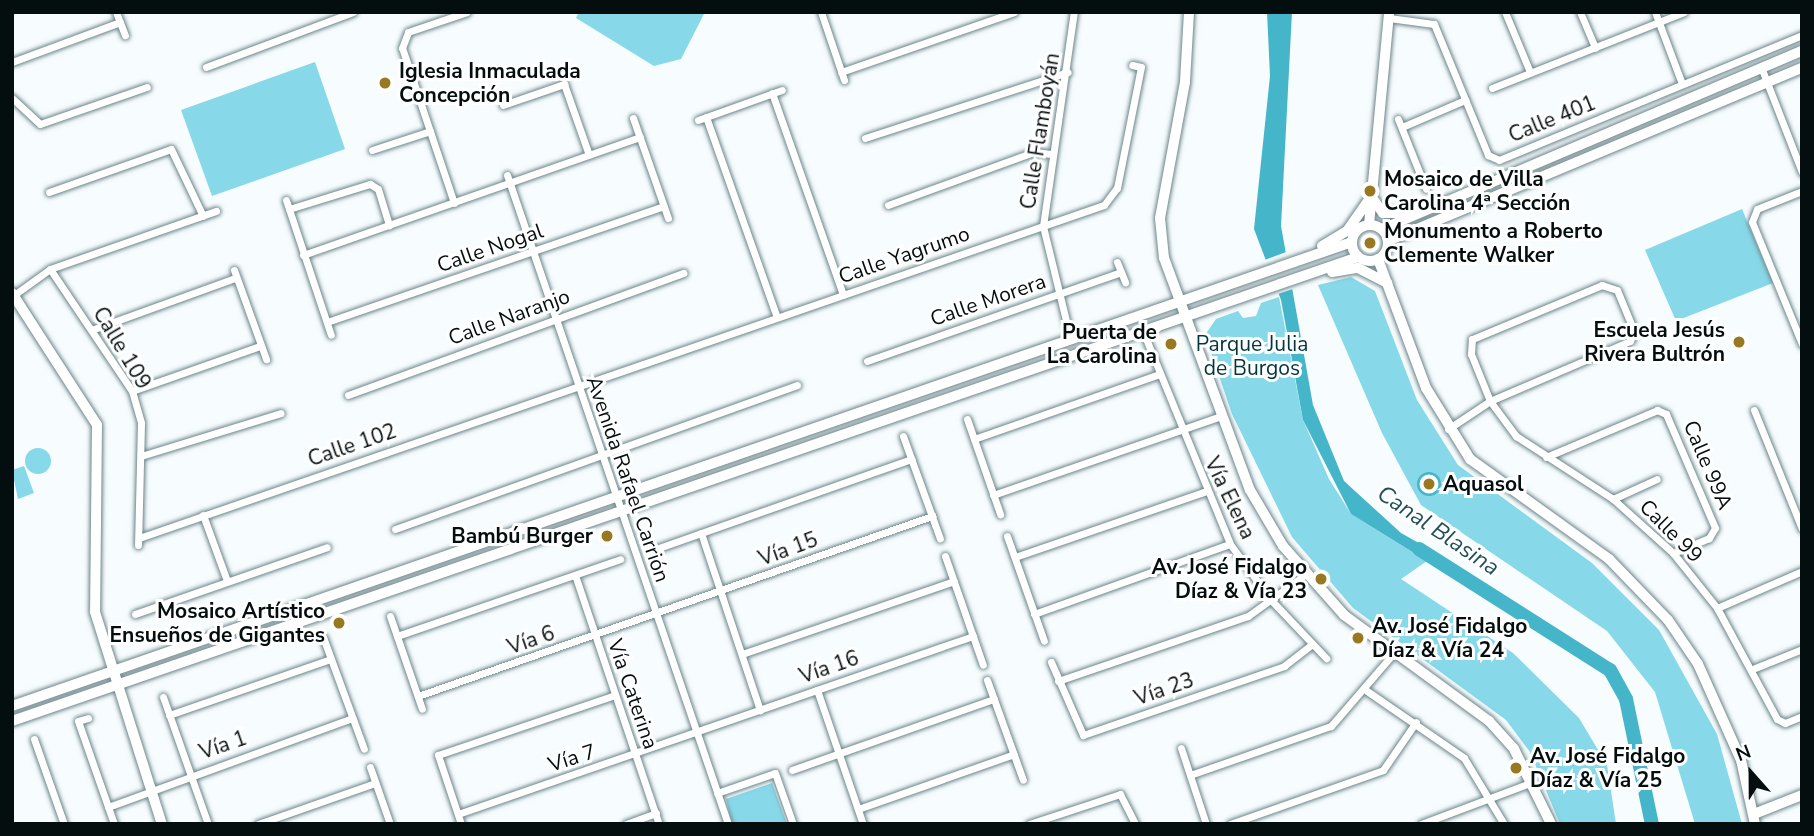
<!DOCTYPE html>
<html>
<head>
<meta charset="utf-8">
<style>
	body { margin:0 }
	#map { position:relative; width:1814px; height:836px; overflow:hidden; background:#f7fcfe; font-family:"Nunito Sans",sans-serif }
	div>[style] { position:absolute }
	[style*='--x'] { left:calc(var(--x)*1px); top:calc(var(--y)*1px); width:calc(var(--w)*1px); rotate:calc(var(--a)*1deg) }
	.green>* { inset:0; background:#87d8e8 }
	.round { border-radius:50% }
	.water>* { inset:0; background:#45b5c9 }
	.pier>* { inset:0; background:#f7fcfe }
	.river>* { height:14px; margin:-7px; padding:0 7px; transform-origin:7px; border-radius:7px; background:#45b5c9 }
	.roads { filter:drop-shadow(0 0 2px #6b858a) drop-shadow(0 0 2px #6b858a) }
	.street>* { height:7px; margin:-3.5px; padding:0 3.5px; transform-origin:3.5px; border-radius:3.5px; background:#fff }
	.secondary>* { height:10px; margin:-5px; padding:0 5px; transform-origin:5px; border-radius:5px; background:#fff }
	.secondary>.ring { margin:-5px; padding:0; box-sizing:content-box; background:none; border:10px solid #fff; border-radius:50% }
	.dots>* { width:19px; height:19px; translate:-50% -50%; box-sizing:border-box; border:4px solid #fff; border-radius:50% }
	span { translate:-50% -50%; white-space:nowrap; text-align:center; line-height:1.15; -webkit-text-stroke:6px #fff; paint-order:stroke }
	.poi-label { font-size:21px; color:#050e0f; font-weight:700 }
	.left { translate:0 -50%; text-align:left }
	.right { translate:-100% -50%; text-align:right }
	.street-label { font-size:21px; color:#050e0f }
	.park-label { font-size:21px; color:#00363f }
	.water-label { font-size:23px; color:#1f4f58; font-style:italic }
	.frame { position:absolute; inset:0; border:14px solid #050e0f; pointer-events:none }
	.north { position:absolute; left:1716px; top:738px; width:70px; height:70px; -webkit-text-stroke:5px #fff; paint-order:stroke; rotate:339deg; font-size:19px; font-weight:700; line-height:28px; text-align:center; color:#050e0f }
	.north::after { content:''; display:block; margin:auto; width:24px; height:32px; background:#050e0f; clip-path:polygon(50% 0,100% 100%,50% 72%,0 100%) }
</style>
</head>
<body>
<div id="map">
	<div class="green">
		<div style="clip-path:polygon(579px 12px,705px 12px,681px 59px,654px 66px,576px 18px)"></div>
		<div style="clip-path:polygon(315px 62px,345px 149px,212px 196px,181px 110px)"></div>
		<div style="clip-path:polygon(1742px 209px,1773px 283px,1676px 321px,1645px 250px)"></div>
		<div style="clip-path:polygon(1351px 277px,1375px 291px,1417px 400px,1458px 465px,1592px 563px,1659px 630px,1717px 734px,1742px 824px,1695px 824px,1655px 692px,1607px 631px,1421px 505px,1382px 433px,1318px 285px)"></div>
		<div style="clip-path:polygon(1279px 297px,1303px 420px,1329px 479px,1351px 514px,1427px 561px,1401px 579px,1513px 653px,1579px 718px,1607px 765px,1616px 824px,1560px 824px,1530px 752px,1506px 720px,1353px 608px,1292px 537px,1232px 414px,1205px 335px,1216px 319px,1238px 311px,1243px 318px,1256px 316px,1261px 303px)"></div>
		<div class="round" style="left:25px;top:448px;width:26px;height:26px"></div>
		<div style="clip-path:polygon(24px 466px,34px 493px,18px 499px,12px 470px)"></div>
		<div style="clip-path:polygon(772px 783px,787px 824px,732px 824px,726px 799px)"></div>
	</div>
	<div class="water">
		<div style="clip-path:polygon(1267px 12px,1292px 12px,1281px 226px,1313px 405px,1344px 481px,1401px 533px,1440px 555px,1427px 561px,1351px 514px,1303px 420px,1281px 300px,1254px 229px,1270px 76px)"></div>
		<div class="round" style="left:1417px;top:472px;width:24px;height:24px"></div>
	</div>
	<div class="pier">
		<div style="clip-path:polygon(1289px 251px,1296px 288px,1275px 295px,1259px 262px)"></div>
	</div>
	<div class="river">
		<div style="--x:1419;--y:549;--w:226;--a:32.4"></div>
		<div style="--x:1610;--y:670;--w:33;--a:61"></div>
		<div style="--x:1626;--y:699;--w:128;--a:78.3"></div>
	</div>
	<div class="roads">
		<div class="street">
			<div style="--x:116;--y:12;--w:25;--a:69"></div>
			<div style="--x:821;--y:12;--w:72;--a:71.3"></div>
			<div style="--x:1505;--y:12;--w:65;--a:67.4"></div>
			<div style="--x:1580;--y:12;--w:39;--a:67"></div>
			<div style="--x:1655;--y:12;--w:77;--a:69.4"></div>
			<div style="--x:1389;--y:18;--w:45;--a:7.6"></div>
			<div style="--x:1434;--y:24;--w:142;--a:67.6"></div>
			<div style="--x:1488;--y:155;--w:12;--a:24"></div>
			<div style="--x:1499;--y:160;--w:328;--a:-22.4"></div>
			<div style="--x:12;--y:62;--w:115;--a:-20.3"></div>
			<div style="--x:206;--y:67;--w:157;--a:-20.5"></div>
			<div style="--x:1761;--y:67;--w:113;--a:68.7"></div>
			<div style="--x:841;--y:72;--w:183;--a:-19.1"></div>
			<div style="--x:1492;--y:88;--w:206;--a:-21.6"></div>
			<div style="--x:772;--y:93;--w:214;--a:70.6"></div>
			<div style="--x:12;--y:98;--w:38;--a:43"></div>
			<div style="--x:40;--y:124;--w:113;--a:-19.1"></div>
			<div style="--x:503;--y:105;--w:65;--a:-19"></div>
			<div style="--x:564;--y:84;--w:75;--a:70.6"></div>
			<div style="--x:706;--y:117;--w:212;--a:70.5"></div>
			<div style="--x:633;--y:118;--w:106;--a:70.7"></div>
			<div style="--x:1398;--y:119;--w:75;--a:68.2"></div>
			<div style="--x:698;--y:120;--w:89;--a:-19.7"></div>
			<div style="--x:1402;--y:127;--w:69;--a:-23.2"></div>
			<div style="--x:865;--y:138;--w:213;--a:-18"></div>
			<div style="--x:372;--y:150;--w:61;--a:-18.1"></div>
			<div style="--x:507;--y:175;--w:686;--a:71.2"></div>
			<div style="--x:1802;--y:191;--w:48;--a:158.2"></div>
			<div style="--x:1757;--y:209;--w:14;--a:111"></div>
			<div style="--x:1752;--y:222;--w:132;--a:67.7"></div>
			<div style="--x:49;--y:192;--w:129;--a:-19.4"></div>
			<div style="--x:171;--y:149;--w:74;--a:64.5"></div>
			<div style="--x:286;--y:200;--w:142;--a:71.6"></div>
			<div style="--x:454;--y:203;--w:163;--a:-108.5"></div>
			<div style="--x:402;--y:48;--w:17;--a:-69"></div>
			<div style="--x:408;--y:32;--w:62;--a:-18.7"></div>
			<div style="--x:888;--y:205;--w:155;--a:-20"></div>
			<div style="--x:1034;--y:152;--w:17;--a:7"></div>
			<div style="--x:289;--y:209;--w:85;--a:-17.2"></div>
			<div style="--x:370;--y:184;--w:9;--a:32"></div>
			<div style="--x:378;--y:189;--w:38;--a:73"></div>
			<div style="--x:303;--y:255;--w:357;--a:-19.3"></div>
			<div style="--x:1117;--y:262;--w:22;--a:68"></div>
			<div style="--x:50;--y:269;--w:147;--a:56.1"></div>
			<div style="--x:132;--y:391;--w:33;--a:74"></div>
			<div style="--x:141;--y:423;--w:122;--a:91.4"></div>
			<div style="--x:234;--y:270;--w:95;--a:70.2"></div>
			<div style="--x:14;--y:295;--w:44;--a:-35.8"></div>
			<div style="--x:50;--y:269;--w:176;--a:-19.3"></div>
			<div style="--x:327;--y:322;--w:356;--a:-19"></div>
			<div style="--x:94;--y:329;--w:150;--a:-19.9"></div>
			<div style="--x:1142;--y:329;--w:232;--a:67.7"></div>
			<div style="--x:1230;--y:544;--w:71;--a:53.6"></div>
			<div style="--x:1272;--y:601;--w:79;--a:46.5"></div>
			<div style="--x:1070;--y:337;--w:114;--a:-103.7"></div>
			<div style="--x:1043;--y:226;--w:216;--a:-81.8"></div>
			<div style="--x:867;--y:361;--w:269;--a:-19.3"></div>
			<div style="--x:132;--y:391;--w:136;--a:-19.4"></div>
			<div style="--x:348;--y:395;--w:357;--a:-20"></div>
			<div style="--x:1754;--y:410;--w:128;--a:68"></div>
			<div style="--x:967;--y:419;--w:101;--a:70.8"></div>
			<div style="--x:1448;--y:429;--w:50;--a:-33.7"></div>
			<div style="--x:1490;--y:401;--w:152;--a:-23.2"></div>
			<div style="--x:1630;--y:341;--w:11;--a:-68"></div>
			<div style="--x:1634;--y:331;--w:44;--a:-112.5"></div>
			<div style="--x:1617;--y:290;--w:16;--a:-162"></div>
			<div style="--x:1602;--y:285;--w:141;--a:157.4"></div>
			<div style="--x:1472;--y:339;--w:15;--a:94"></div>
			<div style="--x:1471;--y:354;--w:51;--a:68"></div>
			<div style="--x:1490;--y:401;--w:44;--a:53.4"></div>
			<div style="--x:1516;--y:436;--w:116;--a:33"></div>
			<div style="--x:1613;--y:499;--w:81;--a:42"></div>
			<div style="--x:1673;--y:553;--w:70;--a:51.3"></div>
			<div style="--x:1717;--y:608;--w:126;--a:61.6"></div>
			<div style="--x:1777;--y:719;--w:9;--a:27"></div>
			<div style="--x:1785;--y:723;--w:18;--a:-22"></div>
			<div style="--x:903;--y:436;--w:109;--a:70.2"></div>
			<div style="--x:974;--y:439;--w:197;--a:-19.3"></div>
			<div style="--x:141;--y:456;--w:146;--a:-17.1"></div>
			<div style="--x:1546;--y:457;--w:121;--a:-22.9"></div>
			<div style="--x:1657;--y:410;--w:10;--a:24"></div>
			<div style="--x:1666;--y:414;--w:124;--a:66.7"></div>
			<div style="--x:1715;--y:528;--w:12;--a:121"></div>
			<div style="--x:1709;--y:538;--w:39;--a:157"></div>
			<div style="--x:993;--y:495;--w:241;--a:-19.1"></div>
			<div style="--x:1613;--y:499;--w:48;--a:-24.4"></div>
			<div style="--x:203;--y:515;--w:70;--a:70"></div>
			<div style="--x:395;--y:529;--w:427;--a:-19.7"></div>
			<div style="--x:701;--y:533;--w:187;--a:71.6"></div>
			<div style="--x:1007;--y:536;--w:111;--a:70.6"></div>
			<div style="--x:139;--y:538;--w:1021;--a:-19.04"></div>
			<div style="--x:1104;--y:205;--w:21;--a:-53"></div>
			<div style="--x:1117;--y:188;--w:123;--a:-78.8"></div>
			<div style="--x:1141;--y:67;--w:9;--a:-167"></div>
			<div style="--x:653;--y:550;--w:274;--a:-19.4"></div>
			<div style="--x:945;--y:556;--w:115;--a:70.8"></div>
			<div style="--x:1015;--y:557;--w:200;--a:-19"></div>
			<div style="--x:575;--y:575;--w:263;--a:71.4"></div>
			<div style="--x:1717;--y:608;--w:93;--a:-23.5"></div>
			<div style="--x:135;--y:614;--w:203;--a:-19.2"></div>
			<div style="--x:1034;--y:614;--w:208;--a:-19.7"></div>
			<div style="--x:390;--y:616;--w:98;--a:71"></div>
			<div style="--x:397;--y:636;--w:236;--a:-19"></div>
			<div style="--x:323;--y:637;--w:119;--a:69.9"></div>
			<div style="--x:742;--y:654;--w:224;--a:-19"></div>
			<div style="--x:1051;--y:662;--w:80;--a:66.3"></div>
			<div style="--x:1083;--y:735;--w:213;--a:-18.9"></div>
			<div style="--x:1284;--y:666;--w:33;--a:-38"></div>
			<div style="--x:1755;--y:668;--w:51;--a:-22"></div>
			<div style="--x:987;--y:680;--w:106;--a:70.2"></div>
			<div style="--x:1058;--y:681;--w:201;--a:-18.9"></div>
			<div style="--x:1248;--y:616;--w:72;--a:-35.9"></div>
			<div style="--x:817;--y:690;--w:142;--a:71.1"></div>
			<div style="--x:1367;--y:691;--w:118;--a:34.6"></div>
			<div style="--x:1464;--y:758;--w:77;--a:58.8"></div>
			<div style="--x:418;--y:696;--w:545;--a:-19.3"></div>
			<div style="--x:163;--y:697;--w:135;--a:70.5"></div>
			<div style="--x:169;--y:715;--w:171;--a:-19.1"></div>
			<div style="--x:88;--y:718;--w:10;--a:163"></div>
			<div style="--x:78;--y:721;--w:109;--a:70.7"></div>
			<div style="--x:34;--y:739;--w:90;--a:70.6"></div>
			<div style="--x:1181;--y:748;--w:80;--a:71.8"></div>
			<div style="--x:370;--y:767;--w:60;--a:70.7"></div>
			<div style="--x:792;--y:770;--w:214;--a:-19.4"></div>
			<div style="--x:1190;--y:775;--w:149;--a:-19.2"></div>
			<div style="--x:1331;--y:726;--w:94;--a:-49.3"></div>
			<div style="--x:717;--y:793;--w:61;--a:-19"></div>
			<div style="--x:775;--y:773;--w:54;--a:70.6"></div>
			<div style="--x:108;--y:807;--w:260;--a:-20"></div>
			<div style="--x:858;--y:809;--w:165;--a:-19.4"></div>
			<div style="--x:458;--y:814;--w:545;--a:-19.07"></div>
			<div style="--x:258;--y:824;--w:124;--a:-19.3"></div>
			<div style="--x:461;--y:824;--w:73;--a:-108.4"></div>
			<div style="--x:438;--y:755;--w:187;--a:-18.7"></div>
			<div style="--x:626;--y:824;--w:32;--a:-20"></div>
			<div style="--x:1029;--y:824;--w:96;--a:-18.2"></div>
			<div style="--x:1120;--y:794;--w:34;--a:63"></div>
			<div style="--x:1230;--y:824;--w:162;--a:-19.4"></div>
			<div style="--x:1383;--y:770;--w:58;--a:-55.5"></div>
			<div style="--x:1421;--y:824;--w:120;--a:-20.6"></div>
		</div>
		<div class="secondary">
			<div style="--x:1189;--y:12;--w:70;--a:93.3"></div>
			<div style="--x:1185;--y:82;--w:138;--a:100.4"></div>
			<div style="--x:1160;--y:218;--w:40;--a:84.3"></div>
			<div style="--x:1164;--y:258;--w:247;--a:69.7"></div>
			<div style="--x:1250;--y:490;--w:65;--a:59.5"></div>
			<div style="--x:1283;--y:546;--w:92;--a:48.5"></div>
			<div style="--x:1344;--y:615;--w:180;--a:36.2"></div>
			<div style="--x:1489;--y:721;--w:38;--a:48"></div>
			<div style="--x:1514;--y:749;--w:84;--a:63.7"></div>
			<div style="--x:1371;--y:196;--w:21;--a:55"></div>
			<div style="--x:1383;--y:213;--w:22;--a:0"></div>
			<div class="ring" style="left:1352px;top:225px;width:26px;height:26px"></div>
			<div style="--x:1369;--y:225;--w:214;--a:-84.6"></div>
			<div style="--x:1382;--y:229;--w:456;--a:-23"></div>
			<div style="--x:1388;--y:241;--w:449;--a:-22.7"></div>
			<div style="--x:1322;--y:246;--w:29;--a:-31"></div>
			<div style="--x:1347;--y:231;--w:39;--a:-55"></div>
			<div style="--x:1378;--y:259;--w:138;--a:69.6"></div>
			<div style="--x:1426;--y:388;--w:84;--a:58.2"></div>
			<div style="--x:1470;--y:459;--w:171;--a:35.7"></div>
			<div style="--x:1609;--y:559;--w:85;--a:46"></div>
			<div style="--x:1668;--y:620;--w:53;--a:55.7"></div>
			<div style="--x:1698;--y:664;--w:105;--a:65.9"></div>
			<div style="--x:1741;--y:760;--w:66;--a:77.7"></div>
			<div style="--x:1332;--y:272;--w:26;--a:-9"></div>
			<div style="--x:1358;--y:268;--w:33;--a:27"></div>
			<div style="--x:12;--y:293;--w:157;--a:57.2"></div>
			<div style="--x:97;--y:425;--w:187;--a:90.6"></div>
			<div style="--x:95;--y:612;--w:222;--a:72.5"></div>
			<div style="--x:12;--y:706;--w:1418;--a:-19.1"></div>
			<div style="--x:12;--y:721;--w:1424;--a:-19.02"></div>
			<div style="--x:1754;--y:814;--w:52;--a:-21.6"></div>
		</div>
	</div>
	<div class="dots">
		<div style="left:385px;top:83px;background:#997822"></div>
		<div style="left:1370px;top:191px;background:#997822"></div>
		<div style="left:1370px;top:243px;background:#997822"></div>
		<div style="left:1739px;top:342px;background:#997822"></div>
		<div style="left:1171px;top:344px;background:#997822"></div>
		<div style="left:1429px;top:484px;background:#997822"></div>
		<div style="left:607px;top:536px;background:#997822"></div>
		<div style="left:1321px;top:579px;background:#997822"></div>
		<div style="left:339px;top:623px;background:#997822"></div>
		<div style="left:1358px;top:638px;background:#997822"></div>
		<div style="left:1516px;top:768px;background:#997822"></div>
	</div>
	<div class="poi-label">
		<span class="left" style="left:399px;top:83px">Iglesia Inmaculada<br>Concepción</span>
		<span class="left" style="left:1384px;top:191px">Mosaico de Villa<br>Carolina 4ª Sección</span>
		<span class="left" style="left:1384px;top:243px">Monumento a Roberto<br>Clemente Walker</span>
		<span class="right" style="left:1725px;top:342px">Escuela Jesús<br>Rivera Bultrón</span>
		<span class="right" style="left:1157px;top:344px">Puerta de<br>La Carolina</span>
		<span class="left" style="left:1443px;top:484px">Aquasol</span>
		<span class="right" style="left:593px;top:536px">Bambú Burger</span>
		<span class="right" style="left:1307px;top:579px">Av. José Fidalgo<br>Díaz &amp; Vía 23</span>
		<span class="right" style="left:325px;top:623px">Mosaico Artístico<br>Ensueños de Gigantes</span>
		<span class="left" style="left:1372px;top:638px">Av. José Fidalgo<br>Díaz &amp; Vía 24</span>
		<span class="left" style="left:1530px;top:768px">Av. José Fidalgo<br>Díaz &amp; Vía 25</span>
	</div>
	<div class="street-label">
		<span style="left:1552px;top:119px;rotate:-22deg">Calle 401</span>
		<span style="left:1040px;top:131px;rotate:-81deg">Calle Flamboyán</span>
		<span style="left:490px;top:248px;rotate:-19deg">Calle Nogal</span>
		<span style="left:904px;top:255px;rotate:-19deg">Calle Yagrumo</span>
		<span style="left:988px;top:300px;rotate:-19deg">Calle Morera</span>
		<span style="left:509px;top:317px;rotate:-20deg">Calle Naranjo</span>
		<span style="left:122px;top:348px;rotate:59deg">Calle 109</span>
		<span style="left:352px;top:445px;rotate:-19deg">Calle 102</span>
		<span style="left:1708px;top:465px;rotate:67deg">Calle 99A</span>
		<span style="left:628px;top:479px;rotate:71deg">Avenida Rafael Carrión</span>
		<span style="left:1230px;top:498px;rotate:64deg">Vía Elena</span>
		<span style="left:1671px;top:531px;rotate:45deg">Calle 99</span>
		<span style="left:788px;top:549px;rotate:-20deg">Vía 15</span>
		<span style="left:531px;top:640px;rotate:-19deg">Vía 6</span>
		<span style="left:829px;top:667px;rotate:-19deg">Vía 16</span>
		<span style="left:1164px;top:689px;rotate:-19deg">Vía 23</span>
		<span style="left:633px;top:694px;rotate:71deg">Vía Caterina</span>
		<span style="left:223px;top:745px;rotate:-19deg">Vía 1</span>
		<span style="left:572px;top:758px;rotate:-18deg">Vía 7</span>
	</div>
	<div class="park-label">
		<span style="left:1252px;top:356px">Parque Julia<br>de Burgos</span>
	</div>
	<div class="water-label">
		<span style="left:1438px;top:531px;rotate:34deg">Canal Blasina</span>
	</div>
	<div class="frame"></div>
	<div class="north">N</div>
</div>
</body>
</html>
